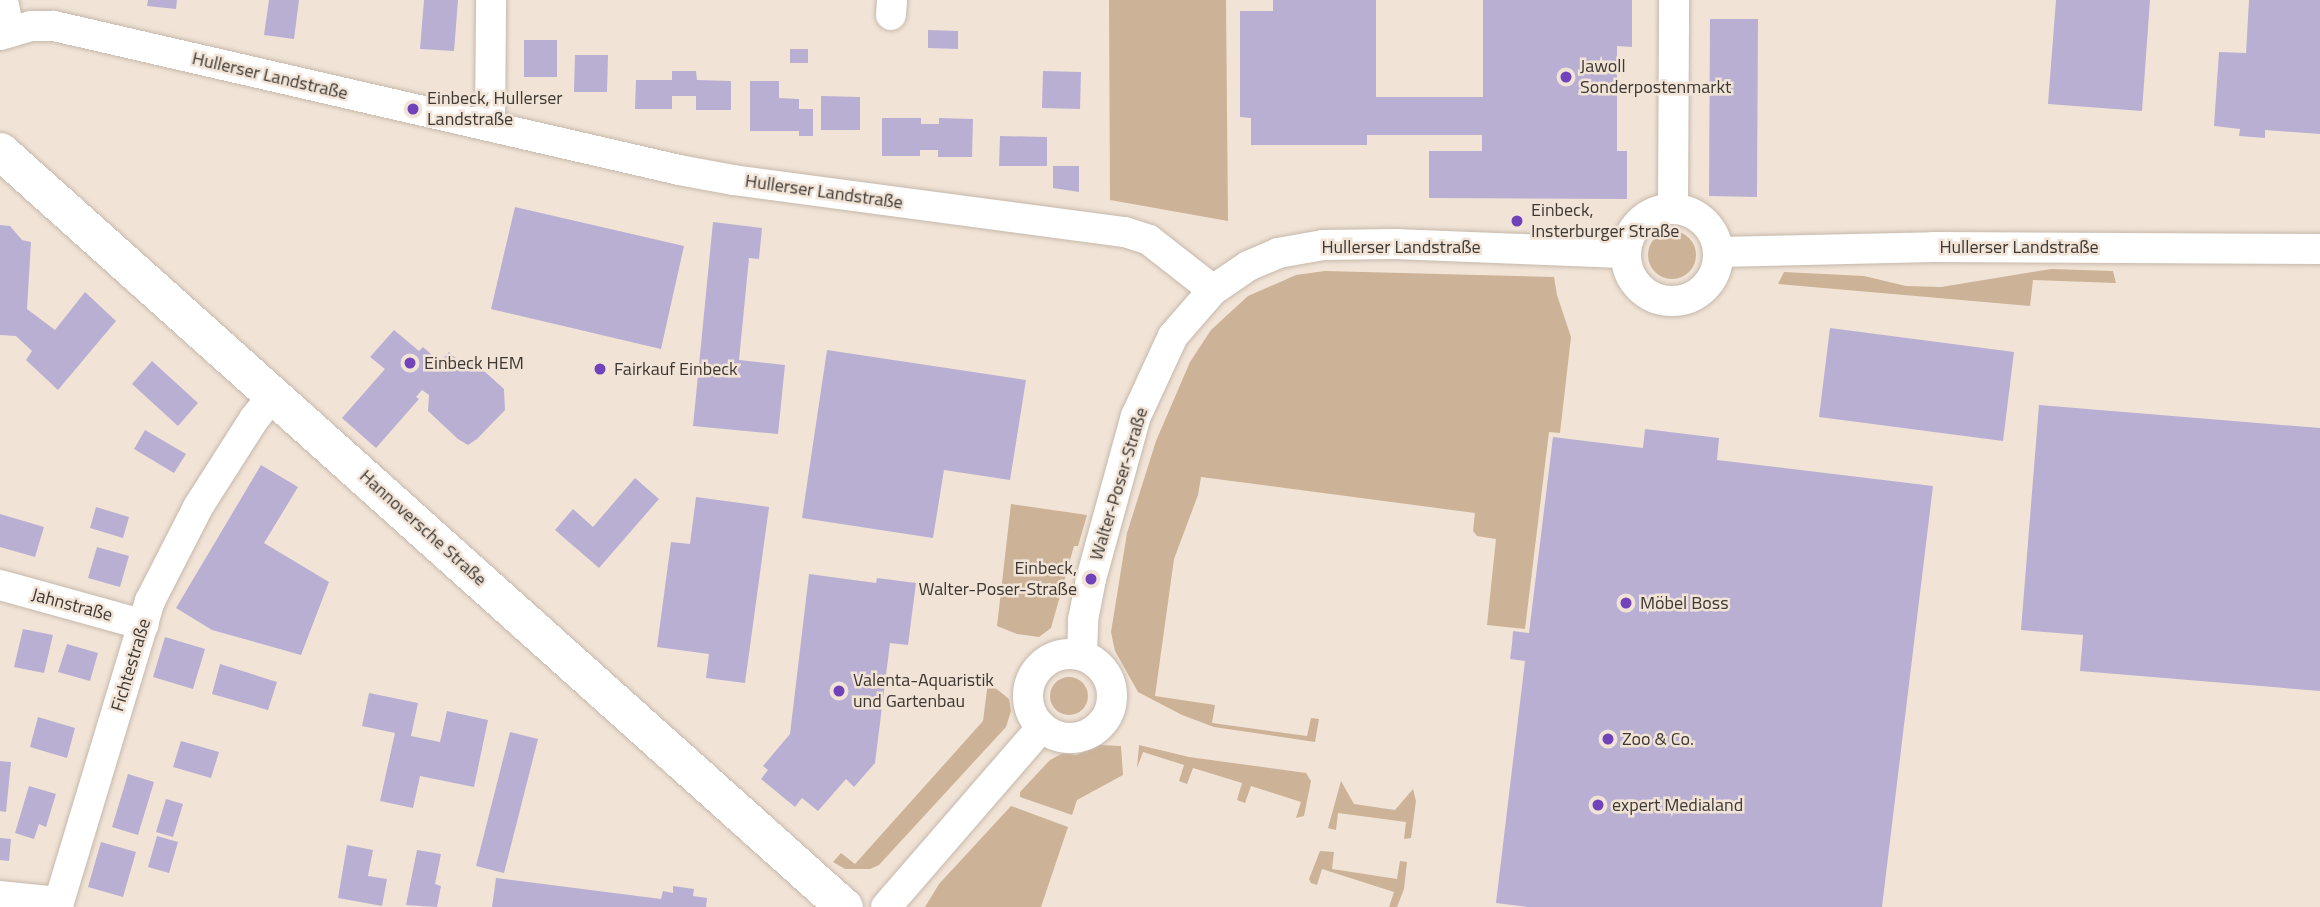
<!DOCTYPE html>
<html>
<head>
<meta charset="utf-8">
<style>
	body { margin:0 }
	#map { position:relative; width:2320px; height:907px; overflow:hidden; background:#f1e4d7; font-family:"Titillium Web",sans-serif }
	div>[style] { position:absolute }
	[style*='--x'] { left:calc(var(--x)*1px); top:calc(var(--y)*1px); width:calc(var(--w)*1px); rotate:calc(var(--a)*1deg) }
	.green>* { inset:0; background:#ccb296 }
	.round { border-radius:50% }
	.building>* { inset:0; background:#b9afd3 }
	.roads { filter:drop-shadow(0 0 2px #c5b8ab) drop-shadow(0 0 2px #c5b8ab) }
	.minor>* { height:30px; margin:-15px; padding:0 15px; transform-origin:15px; border-radius:15px; background:#fff }
	.minor>.ring { margin:-15px; padding:0; box-sizing:content-box; background:none; border:30px solid #fff; border-radius:50% }
	.major>* { height:37px; margin:-18.5px; padding:0 18.5px; transform-origin:18.5px; border-radius:18.5px; background:#fff }
	.dots>* { width:19px; height:19px; translate:-50% -50%; box-sizing:border-box; border:4px solid #f1e4d7; border-radius:50% }
	span { translate:-50% -50%; white-space:nowrap; text-align:center; line-height:1.15; -webkit-text-stroke:5px #f1e4d7; paint-order:stroke }
	.poi-label { font-size:18px; color:#3d3833 }
	.left { translate:0 -50%; text-align:left }
	.right { translate:-100% -50%; text-align:right }
	.street-label { font-size:18px; color:#3d3833 }
</style>
</head>
<body>
<div id="map">
	<div class="green">
		<div style="clip-path:polygon(1109px 0,1226px 0,1228px 221px,1110px 200px)"></div>
		<div class="round" style="left:1648px;top:231px;width:48px;height:48px"></div>
		<div style="clip-path:polygon(2051px 269px,2113px 271px,2116px 283px,2033px 280px,2030px 306px,1778px 284px,1784px 272px,1864px 276px,1906px 286px,1941px 287px)"></div>
		<div style="clip-path:polygon(1325px 271px,1554px 277px,1557px 295px,1571px 337px,1560px 433px,1549px 432px,1525px 629px,1487px 625px,1496px 539px,1477px 536px,1473px 531px,1475px 513px,1201px 477px,1198px 495px,1174px 559px,1155px 696px,1215px 705px,1212px 723px,1307px 736px,1311px 718px,1319px 719px,1315px 742px,1214px 727px,1182px 715px,1138px 692px,1115px 651px,1111px 632px,1127px 533px,1156px 441px,1190px 362px,1211px 330px,1248px 296px,1296px 275px)"></div>
		<div style="clip-path:polygon(1011px 504px,1087px 515px,1078px 546px,1074px 546px,1051px 628px,1039px 637px,1017px 634px,997px 626px)"></div>
		<div class="round" style="left:1050px;top:677px;width:38px;height:38px"></div>
		<div style="clip-path:polygon(988px 682px,1009px 699px,1011px 711px,1006px 727px,879px 865px,870px 869px,845px 869px,833px 862px,841px 853px,855px 864px,983px 721px)"></div>
		<div style="clip-path:polygon(1100px 745px,1121px 746px,1123px 775px,1077px 800px,1072px 815px,1020px 797px,1020px 792px,1050px 760px,1063px 753px,1076px 755px)"></div>
		<div style="clip-path:polygon(1139px 745px,1189px 757px,1306px 773px,1311px 781px,1304px 816px,1296px 818px,1301px 802px,1251px 786px,1245px 803px,1237px 800px,1242px 783px,1193px 768px,1187px 784px,1179px 781px,1184px 765px,1143px 752px,1137px 768px)"></div>
		<div style="clip-path:polygon(1341px 781px,1354px 804px,1395px 810px,1413px 789px,1416px 801px,1411px 838px,1404px 839px,1406px 822px,1338px 813px,1336px 830px,1328px 828px)"></div>
		<div style="clip-path:polygon(1011px 806px,1068px 827px,1041px 907px,925px 907px,939px 884px)"></div>
		<div style="clip-path:polygon(1320px 851px,1334px 852px,1332px 869px,1397px 879px,1400px 861px,1407px 862px,1404px 889px,1397px 907px,1389px 907px,1394px 892px,1322px 869px,1317px 885px,1311px 883px,1309px 879px)"></div>
	</div>
	<div class="building">
		<div style="clip-path:polygon(148px 0,177px 0,176px 9px,147px 6px)"></div>
		<div style="clip-path:polygon(269px 0,299px 0,294px 39px,264px 35px)"></div>
		<div style="clip-path:polygon(424px 0,458px 0,454px 51px,420px 49px)"></div>
		<div style="clip-path:polygon(1273px 0,1376px 0,1376px 97px,1483px 97px,1483px 0,1632px 0,1632px 47px,1617px 46px,1617px 151px,1627px 151px,1627px 199px,1429px 198px,1429px 151px,1482px 151px,1482px 135px,1367px 135px,1367px 145px,1251px 145px,1251px 118px,1240px 117px,1240px 11px,1273px 11px)"></div>
		<div style="clip-path:polygon(2056px 0,2150px 0,2142px 111px,2048px 104px)"></div>
		<div style="clip-path:polygon(2249px 0,2320px 0,2320px 134px,2265px 130px,2265px 138px,2239px 136px,2240px 129px,2214px 126px,2219px 52px,2246px 53px)"></div>
		<div style="clip-path:polygon(1710px 19px,1758px 19px,1757px 197px,1709px 196px)"></div>
		<div style="clip-path:polygon(928px 30px,958px 31px,958px 49px,928px 48px)"></div>
		<div style="clip-path:polygon(524px 40px,557px 40px,557px 77px,524px 77px)"></div>
		<div style="clip-path:polygon(790px 49px,808px 49px,808px 63px,790px 63px)"></div>
		<div style="clip-path:polygon(575px 55px,608px 55px,607px 92px,574px 92px)"></div>
		<div style="clip-path:polygon(672px 71px,696px 71px,697px 80px,731px 81px,731px 110px,696px 110px,696px 96px,672px 96px,672px 109px,635px 109px,636px 80px,672px 80px)"></div>
		<div style="clip-path:polygon(1043px 71px,1081px 72px,1080px 109px,1042px 108px)"></div>
		<div style="clip-path:polygon(750px 81px,779px 81px,779px 98px,799px 99px,799px 109px,813px 109px,813px 136px,799px 136px,799px 131px,750px 131px)"></div>
		<div style="clip-path:polygon(821px 96px,860px 97px,860px 130px,821px 130px)"></div>
		<div style="clip-path:polygon(882px 118px,921px 118px,921px 124px,939px 124px,939px 118px,973px 119px,972px 157px,938px 157px,938px 150px,920px 150px,920px 156px,882px 156px)"></div>
		<div style="clip-path:polygon(1000px 136px,1047px 137px,1047px 166px,999px 166px)"></div>
		<div style="clip-path:polygon(1053px 166px,1079px 166px,1079px 192px,1053px 188px)"></div>
		<div style="clip-path:polygon(515px 207px,684px 246px,661px 349px,491px 309px)"></div>
		<div style="clip-path:polygon(713px 222px,762px 228px,759px 259px,749px 258px,739px 360px,785px 365px,778px 434px,693px 426px)"></div>
		<div style="clip-path:polygon(0 225px,10px 226px,22px 240px,31px 242px,27px 309px,55px 330px,85px 292px,116px 321px,58px 390px,26px 360px,32px 351px,16px 336px,0 335px)"></div>
		<div style="clip-path:polygon(1830px 328px,2014px 352px,2003px 441px,1819px 417px)"></div>
		<div style="clip-path:polygon(394px 330px,419px 351px,423px 347px,440px 362px,449px 352px,459px 361px,473px 361px,504px 389px,505px 410px,477px 439px,468px 445px,458px 439px,428px 411px,429px 395px,422px 390px,416px 397px,419px 399px,376px 448px,342px 418px,385px 369px,370px 357px)"></div>
		<div style="clip-path:polygon(827px 350px,1026px 380px,1010px 480px,944px 470px,933px 538px,802px 518px)"></div>
		<div style="clip-path:polygon(152px 361px,198px 403px,178px 426px,132px 384px)"></div>
		<div style="clip-path:polygon(2039px 405px,2320px 428px,2320px 691px,2080px 671px,2083px 635px,2021px 630px)"></div>
		<div style="clip-path:polygon(1645px 429px,1719px 438px,1717px 460px,1933px 486px,1882px 907px,1527px 907px,1496px 903px,1525px 661px,1510px 659px,1512px 644px,1513px 631px,1529px 633px,1553px 437px,1643px 448px)"></div>
		<div style="clip-path:polygon(145px 430px,186px 454px,174px 473px,134px 449px)"></div>
		<div style="clip-path:polygon(261px 465px,298px 487px,264px 543px,329px 582px,301px 655px,212px 630px,176px 608px)"></div>
		<div style="clip-path:polygon(635px 478px,659px 499px,599px 568px,555px 530px,573px 509px,593px 527px)"></div>
		<div style="clip-path:polygon(696px 497px,769px 507px,745px 683px,706px 678px,709px 654px,657px 647px,671px 542px,690px 544px)"></div>
		<div style="clip-path:polygon(96px 507px,129px 517px,123px 538px,90px 528px)"></div>
		<div style="clip-path:polygon(0 514px,44px 527px,35px 557px,0 547px)"></div>
		<div style="clip-path:polygon(97px 547px,129px 556px,120px 587px,88px 578px)"></div>
		<div style="clip-path:polygon(809px 574px,876px 583px,877px 578px,916px 583px,908px 645px,890px 643px,875px 763px,854px 787px,846px 779px,818px 811px,802px 798px,795px 807px,761px 779px,768px 770px,763px 766px,790px 734px)"></div>
		<div style="clip-path:polygon(23px 629px,53px 635px,44px 673px,14px 667px)"></div>
		<div style="clip-path:polygon(165px 637px,205px 649px,193px 689px,153px 677px)"></div>
		<div style="clip-path:polygon(67px 644px,98px 653px,90px 681px,58px 672px)"></div>
		<div style="clip-path:polygon(220px 664px,277px 682px,268px 710px,212px 694px)"></div>
		<div style="clip-path:polygon(369px 693px,418px 703px,411px 736px,440px 742px,447px 711px,488px 720px,474px 787px,420px 776px,413px 808px,380px 801px,395px 733px,362px 726px)"></div>
		<div style="clip-path:polygon(38px 717px,75px 728px,67px 758px,30px 747px)"></div>
		<div style="clip-path:polygon(510px 732px,538px 739px,504px 873px,476px 866px)"></div>
		<div style="clip-path:polygon(181px 741px,219px 752px,211px 778px,173px 767px)"></div>
		<div style="clip-path:polygon(0 761px,11px 762px,6px 812px,0 811px)"></div>
		<div style="clip-path:polygon(128px 774px,154px 782px,138px 835px,112px 827px)"></div>
		<div style="clip-path:polygon(29px 786px,56px 794px,46px 827px,39px 824px,34px 839px,15px 833px)"></div>
		<div style="clip-path:polygon(166px 799px,183px 804px,173px 837px,156px 832px)"></div>
		<div style="clip-path:polygon(157px 836px,178px 842px,169px 873px,148px 867px)"></div>
		<div style="clip-path:polygon(0 838px,11px 839px,9px 861px,0 860px)"></div>
		<div style="clip-path:polygon(101px 842px,136px 852px,123px 897px,88px 887px)"></div>
		<div style="clip-path:polygon(347px 845px,373px 850px,368px 876px,387px 879px,382px 906px,338px 898px)"></div>
		<div style="clip-path:polygon(417px 850px,441px 854px,435px 884px,441px 886px,437px 907px,406px 905px)"></div>
		<div style="clip-path:polygon(496px 878px,661px 899px,663px 891px,673px 893px,673px 886px,694px 889px,693px 896px,707px 898px,706px 907px,492px 907px)"></div>
	</div>
	<div class="roads">
		<div class="minor">
			<div style="--x:3;--y:0;--w:33;--a:79"></div>
			<div style="--x:891;--y:15;--w:15;--a:-86"></div>
			<div style="--x:0;--y:35;--w:32;--a:-16"></div>
			<div style="--x:31;--y:26;--w:23;--a:0"></div>
			<div style="--x:54;--y:26;--w:641;--a:12.97"></div>
			<div style="--x:679;--y:170;--w:55;--a:10.5"></div>
			<div style="--x:733;--y:180;--w:395;--a:7.6"></div>
			<div style="--x:1125;--y:232;--w:25;--a:18"></div>
			<div style="--x:1149;--y:240;--w:81;--a:38"></div>
			<div style="--x:490;--y:126;--w:126;--a:-89.5"></div>
			<div class="ring" style="left:1626px;top:209px;width:62px;height:62px"></div>
			<div style="--x:1673;--y:209;--w:209;--a:-89.7"></div>
			<div style="--x:1719;--y:252;--w:215;--a:-1.3"></div>
			<div style="--x:1934;--y:247;--w:386;--a:0.3"></div>
			<div style="--x:0;--y:585;--w:149;--a:15.5"></div>
			<div class="ring" style="left:1028px;top:654px;width:54px;height:54px"></div>
			<div style="--x:1082;--y:655;--w:35;--a:-88"></div>
			<div style="--x:1083;--y:620;--w:42;--a:-79"></div>
			<div style="--x:1091;--y:579;--w:169;--a:-74.6"></div>
			<div style="--x:1136;--y:416;--w:88;--a:-65.2"></div>
			<div style="--x:1173;--y:336;--w:61;--a:-49"></div>
			<div style="--x:1213;--y:290;--w:42;--a:-34.4"></div>
			<div style="--x:1248;--y:266;--w:33;--a:-23"></div>
			<div style="--x:1278;--y:253;--w:46;--a:-10.1"></div>
			<div style="--x:1323;--y:245;--w:74;--a:-0.8"></div>
			<div style="--x:1397;--y:244;--w:229;--a:2.3"></div>
			<div style="--x:0;--y:896;--w:59;--a:5.8"></div>
			<div style="--x:59;--y:902;--w:314;--a:-73.2"></div>
			<div style="--x:150;--y:601;--w:106;--a:-62.9"></div>
			<div style="--x:198;--y:507;--w:104;--a:-57.5"></div>
			<div style="--x:254;--y:419;--w:32;--a:-51"></div>
			<div style="--x:886;--y:907;--w:238;--a:-49.1"></div>
		</div>
		<div class="major">
			<div style="--x:0;--y:151;--w:1133;--a:41.85"></div>
		</div>
	</div>
	<div class="dots">
		<div style="left:1566px;top:77px;background:#7143bb"></div>
		<div style="left:413px;top:109px;background:#7143bb"></div>
		<div style="left:1517px;top:221px;background:#7143bb"></div>
		<div style="left:410px;top:363px;background:#7143bb"></div>
		<div style="left:600px;top:369px;background:#7143bb"></div>
		<div style="left:1091px;top:579px;background:#7143bb"></div>
		<div style="left:1626px;top:603px;background:#7143bb"></div>
		<div style="left:839px;top:691px;background:#7143bb"></div>
		<div style="left:1608px;top:739px;background:#7143bb"></div>
		<div style="left:1598px;top:805px;background:#7143bb"></div>
	</div>
	<div class="poi-label">
		<span class="left" style="left:1580px;top:77px">Jawoll<br>Sonderpostenmarkt</span>
		<span class="left" style="left:427px;top:109px">Einbeck, Hullerser<br>Landstraße</span>
		<span class="left" style="left:1531px;top:221px">Einbeck,<br>Insterburger Straße</span>
		<span class="left" style="left:424px;top:363px">Einbeck HEM</span>
		<span class="left" style="left:614px;top:369px">Fairkauf Einbeck</span>
		<span class="right" style="left:1077px;top:579px">Einbeck,<br>Walter-Poser-Straße</span>
		<span class="left" style="left:1640px;top:603px">Möbel Boss</span>
		<span class="left" style="left:853px;top:691px">Valenta-Aquaristik<br>und Gartenbau</span>
		<span class="left" style="left:1622px;top:739px">Zoo &amp; Co.</span>
		<span class="left" style="left:1612px;top:805px">expert Medialand</span>
	</div>
	<div class="street-label">
		<span style="left:270px;top:76px;rotate:13deg">Hullerser Landstraße</span>
		<span style="left:824px;top:192px;rotate:8deg">Hullerser Landstraße</span>
		<span style="left:1401px;top:247px">Hullerser Landstraße</span>
		<span style="left:2019px;top:247px">Hullerser Landstraße</span>
		<span style="left:1119px;top:484px;rotate:-73deg">Walter-Poser-Straße</span>
		<span style="left:423px;top:528px;rotate:42deg">Hannoversche Straße</span>
		<span style="left:72px;top:605px;rotate:15deg">Jahnstraße</span>
		<span style="left:131px;top:665px;rotate:-73deg">Fichtestraße</span>
	</div>
</div>
</body>
</html>
